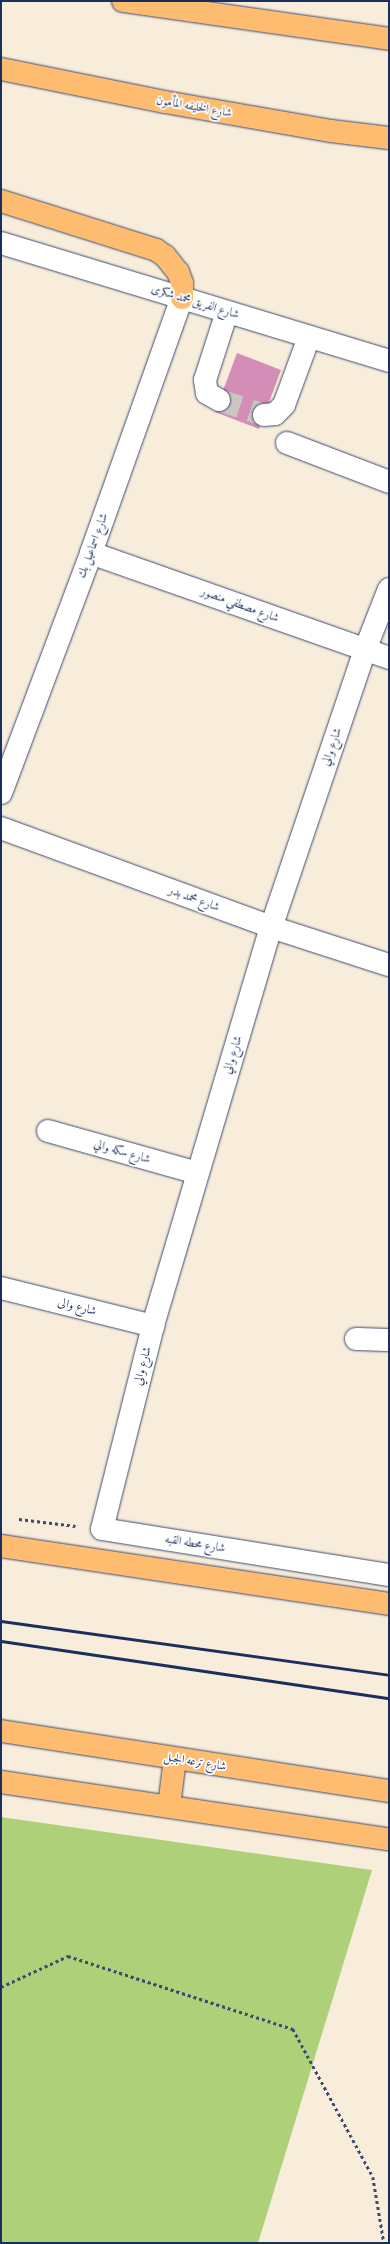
<!DOCTYPE html>
<html>
<head>
<meta charset="utf-8">
<style>
	body { margin:0 }
	#map { position:relative; width:390px; height:2244px; overflow:hidden; background:#f8ecdb; font-family:"IM FELL DW Pica",Amiri,serif }
	div>[style] { position:absolute }
	[style*='--x'] { left:calc(var(--x)*1px); top:calc(var(--y)*1px); width:calc(var(--w)*1px); rotate:calc(var(--a)*1deg) }
	.green>* { inset:0; background:#add078 }
	.building>* { inset:0; background:#d38db7 }
	.minor-tunnel>* { height:22px; margin-top:-11px; transform-origin:0; background:repeating-linear-gradient(90deg,#ccc6c2 0 22px,transparent 0 33px) }
	.path>* { height:2.5px; margin-top:-1.25px; transform-origin:0; background:repeating-linear-gradient(90deg,#3c4b71 0 3px,transparent 0 6px) }
	.roads { filter:drop-shadow(0 0 1px #3c4b71) drop-shadow(0 0 1px #3c4b71) }
	.minor>* { height:22px; margin:-11px; padding:0 11px; transform-origin:11px; border-radius:11px; background:#fff }
	.major>* { height:22px; margin:-11px; padding:0 11px; transform-origin:11px; border-radius:11px; background:#fdbc70 }
	.rail>* { height:3px; margin:-1.5px; padding:0 1.5px; transform-origin:1.5px; border-radius:1.5px; background:#1b2f5e }
	span { translate:-50% -50%; white-space:nowrap; text-align:center; line-height:1.15; -webkit-text-stroke:3.5px #fff; paint-order:stroke }
	.street-label { font-size:12px; color:#1b2f5e }
	.frame { position:absolute; inset:0; border:2px solid #1b2f5e; pointer-events:none }
</style>
</head>
<body>
<div id="map">
	<div class="green">
		<div style="clip-path:polygon(1px 1817px,372px 1870px,258px 2243px,1px 2243px)"></div>
	</div>
	<div class="building">
		<div style="clip-path:polygon(237px 353px,281px 370px,259px 429px,215px 412px)"></div>
	</div>
	<div class="minor-tunnel">
		<div style="--x:219;--y:400;--w:47;--a:18.4"></div>
	</div>
	<div class="path">
		<div style="--x:19;--y:1519;--w:57;--a:7"></div>
		<div style="--x:1;--y:1987;--w:74;--a:-24.8"></div>
		<div style="--x:68;--y:1956;--w:237;--a:18"></div>
		<div style="--x:293;--y:2029;--w:168;--a:61.6"></div>
		<div style="--x:373;--y:2177;--w:67;--a:80.5"></div>
	</div>
	<div class="roads">
		<div class="minor">
			<div style="--x:1;--y:243;--w:406;--a:16.9"></div>
			<div style="--x:219;--y:400;--w:14;--a:-150"></div>
			<div style="--x:207;--y:393;--w:13;--a:-99"></div>
			<div style="--x:205;--y:380;--w:71;--a:-72.1"></div>
			<div style="--x:264;--y:415;--w:11;--a:-5"></div>
			<div style="--x:275;--y:414;--w:13;--a:-45"></div>
			<div style="--x:284;--y:405;--w:72;--a:-69.8"></div>
			<div style="--x:287;--y:443;--w:109;--a:20.9"></div>
			<div style="--x:91;--y:553;--w:316;--a:19.4"></div>
			<div style="--x:389;--y:589;--w:66;--a:111.5"></div>
			<div style="--x:365;--y:650;--w:293;--a:108.7"></div>
			<div style="--x:271;--y:927;--w:416;--a:106.5"></div>
			<div style="--x:153;--y:1326;--w:209;--a:104.1"></div>
			<div style="--x:102;--y:1529;--w:291;--a:9.1"></div>
			<div style="--x:1;--y:793;--w:256;--a:-69.4"></div>
			<div style="--x:91;--y:553;--w:271;--a:-70.4"></div>
			<div style="--x:1;--y:828;--w:288;--a:20.1"></div>
			<div style="--x:271;--y:927;--w:124;--a:17.9"></div>
			<div style="--x:48;--y:1131;--w:155;--a:15.7"></div>
			<div style="--x:1;--y:1288;--w:157;--a:14"></div>
			<div style="--x:356;--y:1339;--w:33;--a:2"></div>
		</div>
		<div class="major">
			<div style="--x:123;--y:1;--w:269;--a:8.1"></div>
			<div style="--x:1;--y:69;--w:167;--a:11.4"></div>
			<div style="--x:165;--y:102;--w:169;--a:9.9"></div>
			<div style="--x:331;--y:131;--w:58;--a:6.9"></div>
			<div style="--x:1;--y:201;--w:163;--a:17.5"></div>
			<div style="--x:156;--y:250;--w:11;--a:34"></div>
			<div style="--x:165;--y:256;--w:21;--a:51"></div>
			<div style="--x:178;--y:272;--w:12;--a:70"></div>
			<div style="--x:182;--y:283;--w:15;--a:90"></div>
			<div style="--x:1;--y:1546;--w:392;--a:8.5"></div>
			<div style="--x:1;--y:1731;--w:393;--a:8.8"></div>
			<div style="--x:1;--y:1782;--w:392;--a:8.4"></div>
			<div style="--x:169;--y:1806;--w:47;--a:-82.7"></div>
		</div>
	</div>
	<div class="rail">
		<div style="--x:1;--y:1621;--w:392;--a:7.9"></div>
		<div style="--x:1;--y:1641;--w:392;--a:8.4"></div>
	</div>
	<div class="street-label">
		<span style="left:194px;top:107px;rotate:10deg">شارع الخليفه المأمون</span>
		<span style="left:195px;top:302px;rotate:17deg">شارع الفريق محمد شكرى</span>
		<span style="left:93px;top:546px;rotate:-70deg">شارع اسماعيل بك</span>
		<span style="left:240px;top:605px;rotate:20deg">شارع مصطفي منصور</span>
		<span style="left:332px;top:747px;rotate:-71deg">شارع والي</span>
		<span style="left:194px;top:899px;rotate:20deg">شارع محمد بدر</span>
		<span style="left:233px;top:1055px;rotate:-73deg">شارع والي</span>
		<span style="left:122px;top:1152px;rotate:16deg">شارع سكه والي</span>
		<span style="left:77px;top:1307px;rotate:14deg">شارع والى</span>
		<span style="left:143px;top:1366px;rotate:-76deg">شارع والي</span>
		<span style="left:195px;top:1544px;rotate:9deg">شارع محطه القبه</span>
		<span style="left:195px;top:1762px;rotate:9deg">شارع ترعه الجبل</span>
	</div>
	<div class="frame"></div>
</div>
</body>
</html>
